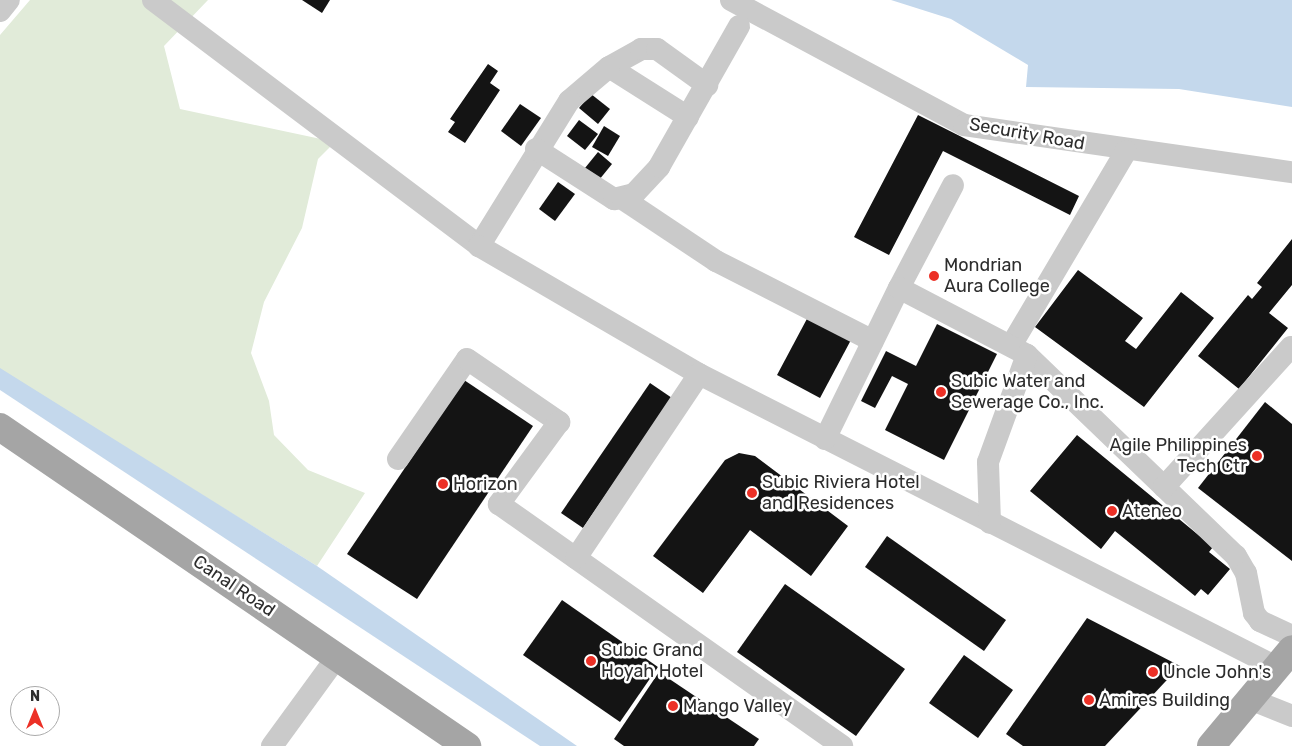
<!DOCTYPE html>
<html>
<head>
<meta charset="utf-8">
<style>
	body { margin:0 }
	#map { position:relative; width:1292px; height:746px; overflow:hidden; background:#fff; font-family:Rubik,sans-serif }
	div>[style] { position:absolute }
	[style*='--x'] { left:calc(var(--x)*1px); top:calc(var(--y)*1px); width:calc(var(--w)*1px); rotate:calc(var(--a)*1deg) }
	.green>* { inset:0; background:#e1ebd9 }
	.water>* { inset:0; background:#c4d8ec }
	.building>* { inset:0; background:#141414 }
	.minor>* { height:22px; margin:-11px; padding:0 11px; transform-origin:11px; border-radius:11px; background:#cacaca }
	.major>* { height:28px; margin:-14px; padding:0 14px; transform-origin:14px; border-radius:14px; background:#a5a5a5 }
	.dots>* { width:14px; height:14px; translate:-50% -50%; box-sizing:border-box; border:2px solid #fff; border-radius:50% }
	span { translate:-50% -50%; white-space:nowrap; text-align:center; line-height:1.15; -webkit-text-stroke:5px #fff; paint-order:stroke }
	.street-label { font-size:18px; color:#2d2d2d }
	.poi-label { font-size:18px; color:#2d2d2d }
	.left { translate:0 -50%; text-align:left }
	.right { translate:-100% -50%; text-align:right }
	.north { position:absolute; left:10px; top:686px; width:50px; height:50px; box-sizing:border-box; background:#fff; border:1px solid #ababab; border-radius:50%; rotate:0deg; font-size:14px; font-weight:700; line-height:20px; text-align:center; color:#2d2d2d }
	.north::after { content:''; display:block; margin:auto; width:18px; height:22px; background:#ec3026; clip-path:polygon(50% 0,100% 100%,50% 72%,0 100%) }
</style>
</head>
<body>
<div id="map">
	<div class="green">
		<div style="clip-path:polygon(30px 0,208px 0,164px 46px,180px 109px,335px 142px,318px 159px,302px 228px,264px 302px,251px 353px,269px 401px,274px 435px,308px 470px,365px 493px,317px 566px,0 370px,0 35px)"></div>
	</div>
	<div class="water">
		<div style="clip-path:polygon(891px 0,1292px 0,1292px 107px,1179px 89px,1026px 87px,1028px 65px,951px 19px)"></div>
		<div style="clip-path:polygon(0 368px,317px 566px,577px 746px,540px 746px,0 390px)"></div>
	</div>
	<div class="building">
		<div style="clip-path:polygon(302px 0,330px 0,322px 13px)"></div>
		<div style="clip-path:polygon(488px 64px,498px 71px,490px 83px,500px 90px,465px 143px,448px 132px,455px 122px,450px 119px)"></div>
		<div style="clip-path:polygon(591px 94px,610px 109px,598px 124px,579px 108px)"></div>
		<div style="clip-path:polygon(520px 104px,541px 118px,521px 146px,501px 131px)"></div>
		<div style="clip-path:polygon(918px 115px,1079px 196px,1070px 215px,943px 151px,889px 255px,854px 237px)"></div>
		<div style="clip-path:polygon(579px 120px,598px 134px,585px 150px,567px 136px)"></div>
		<div style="clip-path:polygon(604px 126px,620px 136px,608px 156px,592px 147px)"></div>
		<div style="clip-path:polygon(598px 152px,612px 164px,599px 180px,585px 168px)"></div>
		<div style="clip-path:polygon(558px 182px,575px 194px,555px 221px,539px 209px)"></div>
		<div style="clip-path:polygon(1292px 239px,1292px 285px,1269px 313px,1288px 328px,1239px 389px,1198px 356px,1248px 295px,1252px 299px,1262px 287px,1257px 283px)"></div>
		<div style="clip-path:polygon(1078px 270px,1143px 318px,1125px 341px,1136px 349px,1181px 292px,1214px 318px,1144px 407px,1035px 327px)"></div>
		<div style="clip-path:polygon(809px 315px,852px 338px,820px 398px,777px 375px)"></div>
		<div style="clip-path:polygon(937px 324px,997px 354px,944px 460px,885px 430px,908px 384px,892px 376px,875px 408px,861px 401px,886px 351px,916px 366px)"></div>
		<div style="clip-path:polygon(464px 380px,533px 426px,417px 599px,347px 554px)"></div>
		<div style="clip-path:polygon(650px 383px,672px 398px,583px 528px,561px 513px)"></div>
		<div style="clip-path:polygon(1265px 402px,1292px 424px,1292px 561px,1198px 488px)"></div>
		<div style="clip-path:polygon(1077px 435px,1213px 547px,1209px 552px,1230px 569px,1208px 595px,1201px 589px,1195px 596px,1115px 531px,1101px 549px,1030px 491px)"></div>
		<div style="clip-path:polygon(739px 453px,755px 456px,848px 526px,811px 576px,750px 530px,703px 593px,653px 556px,725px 460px)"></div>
		<div style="clip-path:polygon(887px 536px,1006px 620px,984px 651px,865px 567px)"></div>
		<div style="clip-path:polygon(785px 584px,905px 669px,856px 736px,737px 652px)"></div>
		<div style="clip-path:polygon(562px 600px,658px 667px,620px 722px,523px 655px)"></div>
		<div style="clip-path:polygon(1087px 618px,1180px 666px,1105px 746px,1023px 746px,1006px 734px)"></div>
		<div style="clip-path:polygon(964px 655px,1013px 690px,978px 738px,929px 703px)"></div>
		<div style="clip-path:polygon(659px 672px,759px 739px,754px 746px,624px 746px,614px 739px)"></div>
	</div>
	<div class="minor">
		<div style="--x:153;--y:0;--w:408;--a:37"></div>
		<div style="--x:731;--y:0;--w:264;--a:28.2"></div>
		<div style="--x:964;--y:125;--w:331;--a:8.2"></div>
		<div style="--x:0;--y:11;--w:14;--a:-51"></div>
		<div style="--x:609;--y:67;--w:37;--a:-29"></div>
		<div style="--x:641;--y:49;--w:16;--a:0"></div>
		<div style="--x:657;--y:49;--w:62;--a:35.8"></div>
		<div style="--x:688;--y:117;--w:93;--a:-147.7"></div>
		<div style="--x:609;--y:67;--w:52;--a:139.6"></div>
		<div style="--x:569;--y:101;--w:171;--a:121.8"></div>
		<div style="--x:479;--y:246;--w:255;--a:30.2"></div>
		<div style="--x:699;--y:374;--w:647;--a:26.92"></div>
		<div style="--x:536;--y:149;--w:93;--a:32.7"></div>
		<div style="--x:614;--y:199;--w:21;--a:-14"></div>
		<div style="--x:634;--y:194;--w:37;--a:-47"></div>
		<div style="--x:659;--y:167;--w:162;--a:-60.4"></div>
		<div style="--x:623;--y:199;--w:112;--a:33.7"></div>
		<div style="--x:716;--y:261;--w:176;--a:27"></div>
		<div style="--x:899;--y:288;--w:116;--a:-62.3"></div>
		<div style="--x:1012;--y:344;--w:224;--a:-59.4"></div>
		<div style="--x:825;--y:439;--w:168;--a:-63.9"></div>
		<div style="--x:899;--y:288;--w:144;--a:27.6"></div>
		<div style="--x:1027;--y:355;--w:290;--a:43.9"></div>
		<div style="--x:1236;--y:556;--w:20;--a:60"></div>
		<div style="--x:1246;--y:573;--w:41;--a:78.7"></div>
		<div style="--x:1254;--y:613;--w:10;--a:53"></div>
		<div style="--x:1260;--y:621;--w:35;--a:25"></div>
		<div style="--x:398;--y:459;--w:121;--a:-55.4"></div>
		<div style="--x:467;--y:359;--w:112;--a:34.4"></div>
		<div style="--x:559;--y:422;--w:102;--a:126.2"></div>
		<div style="--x:499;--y:504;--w:420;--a:35.2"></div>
		<div style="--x:1164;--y:487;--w:189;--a:-47.8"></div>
		<div style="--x:990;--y:523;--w:61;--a:-91.9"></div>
		<div style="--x:988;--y:462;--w:114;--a:-70"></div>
		<div style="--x:576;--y:558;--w:221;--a:-56.2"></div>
		<div style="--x:1250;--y:699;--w:45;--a:22"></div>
		<div style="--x:272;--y:746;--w:110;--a:-53.9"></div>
	</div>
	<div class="major">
		<div style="--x:0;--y:427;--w:566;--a:34.34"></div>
		<div style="--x:1211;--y:746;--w:126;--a:-50.1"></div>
	</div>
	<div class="dots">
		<div style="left:934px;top:276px;background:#ec3026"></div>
		<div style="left:941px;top:392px;background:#ec3026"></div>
		<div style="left:1257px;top:456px;background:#ec3026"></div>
		<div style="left:443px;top:484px;background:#ec3026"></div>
		<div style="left:752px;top:493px;background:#ec3026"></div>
		<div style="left:1112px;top:511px;background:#ec3026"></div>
		<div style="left:591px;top:661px;background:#ec3026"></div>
		<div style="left:1153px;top:672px;background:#ec3026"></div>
		<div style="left:1089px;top:700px;background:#ec3026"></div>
		<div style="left:673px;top:706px;background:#ec3026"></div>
	</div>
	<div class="street-label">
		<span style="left:1027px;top:134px;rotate:10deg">Security Road</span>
		<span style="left:234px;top:586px;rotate:34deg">Canal Road</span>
	</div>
	<div class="poi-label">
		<span class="left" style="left:944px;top:276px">Mondrian<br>Aura College</span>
		<span class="left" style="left:951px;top:392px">Subic Water and<br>Sewerage Co., Inc.</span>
		<span class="right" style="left:1247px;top:456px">Agile Philippines<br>Tech Ctr</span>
		<span class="left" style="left:762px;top:493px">Subic Riviera Hotel<br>and Residences</span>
		<span class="left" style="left:453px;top:484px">Horizon</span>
		<span class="left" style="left:1122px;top:511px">Ateneo</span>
		<span class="left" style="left:601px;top:661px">Subic Grand<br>Hoyah Hotel</span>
		<span class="left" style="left:1163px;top:672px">Uncle John's</span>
		<span class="left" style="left:1099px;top:700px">Amires Building</span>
		<span class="left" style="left:683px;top:706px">Mango Valley</span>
	</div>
	<div class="north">N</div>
</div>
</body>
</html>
